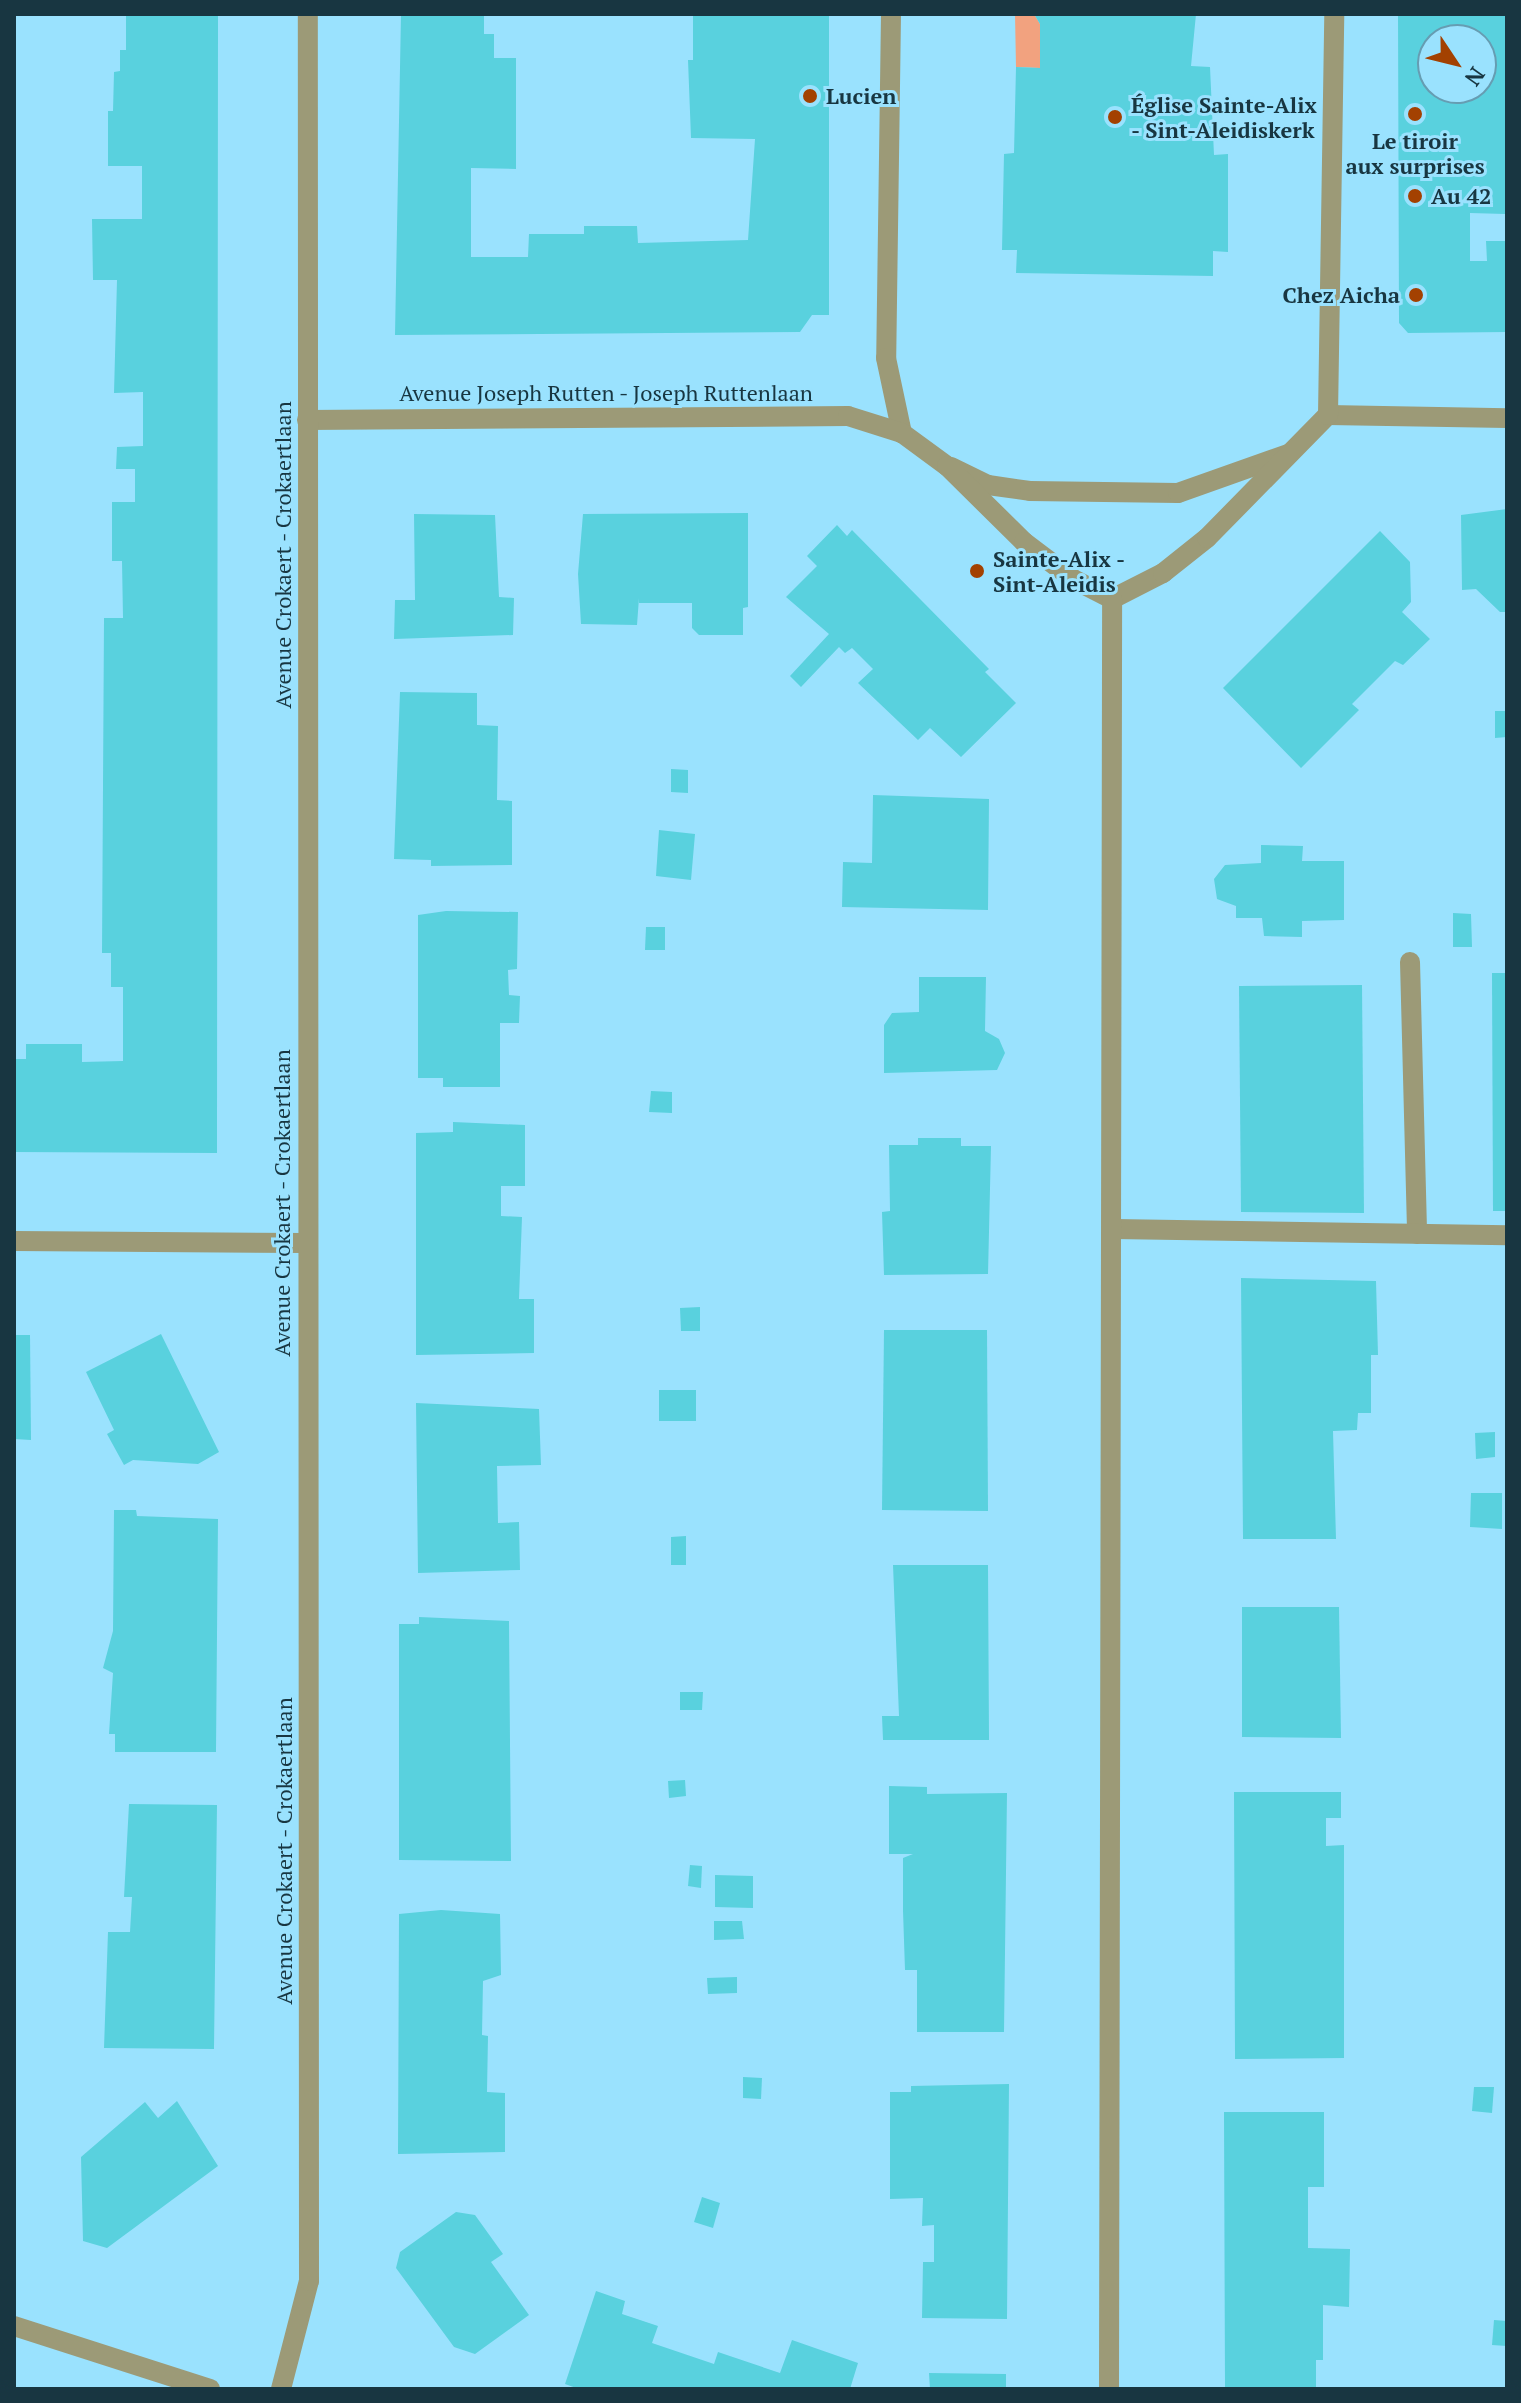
<!DOCTYPE html>
<html>
<head>
<meta charset="utf-8">
<style>
	body { margin:0 }
	#map { position:relative; width:1521px; height:2403px; overflow:hidden; background:#9ae2fe; font-family:"PT Serif",serif }
	div>[style] { position:absolute }
	[style*='--x'] { left:calc(var(--x)*1px); top:calc(var(--y)*1px); width:calc(var(--w)*1px); rotate:calc(var(--a)*1deg) }
	.green>* { inset:0; background:#f2a27f }
	.building>* { inset:0; background:#59d1de }
	.service>* { height:20px; margin:-10px; padding:0 10px; transform-origin:10px; border-radius:10px; background:#9c9a77 }
	.minor>* { height:20px; margin:-10px; padding:0 10px; transform-origin:10px; border-radius:10px; background:#9c9a77 }
	.dots>* { width:22px; height:22px; translate:-50% -50%; box-sizing:border-box; border:4px solid #9ae2fe; border-radius:50% }
	span { translate:-50% -50%; white-space:nowrap; text-align:center; line-height:1.15; -webkit-text-stroke:6px #9ae2fe; paint-order:stroke }
	.poi-label { font-size:22px; color:#183641; font-weight:700 }
	.left { translate:0 -50%; text-align:left }
	.right { translate:-100% -50%; text-align:right }
	.street-label { font-size:22px; color:#183641 }
	.frame { position:absolute; inset:0; border:16px solid #183641; pointer-events:none }
	.north { position:absolute; left:1417px; top:24px; width:80px; height:80px; box-sizing:border-box; background:#9ae2fe; border:2px solid #669db2; border-radius:50%; rotate:125deg; font-size:22px; font-weight:700; line-height:32px; text-align:center; color:#183641 }
	.north::after { content:''; display:block; margin:auto; width:28px; height:36px; background:#a34101; clip-path:polygon(50% 0,100% 100%,50% 72%,0 100%) }
</style>
</head>
<body>
<div id="map">
	<div class="green">
		<div style="clip-path:polygon(1015px 14px,1034px 14px,1040px 24px,1040px 68px,1016px 67px)"></div>
	</div>
	<div class="building">
		<div style="clip-path:polygon(126px 14px,218px 14px,217px 1153px,14px 1152px,14px 1059px,26px 1059px,26px 1044px,82px 1044px,82px 1062px,123px 1061px,123px 987px,111px 987px,111px 953px,102px 953px,104px 618px,123px 618px,122px 561px,112px 561px,112px 502px,135px 502px,135px 469px,116px 469px,117px 447px,143px 446px,143px 392px,114px 393px,117px 280px,93px 280px,92px 219px,142px 219px,142px 166px,108px 166px,108px 111px,113px 111px,114px 72px,120px 71px,120px 50px,126px 50px)"></div>
		<div style="clip-path:polygon(401px 14px,484px 14px,484px 34px,494px 34px,494px 58px,516px 58px,516px 169px,471px 168px,471px 257px,528px 257px,529px 234px,584px 234px,584px 226px,637px 226px,638px 243px,748px 240px,755px 139px,691px 138px,688px 60px,693px 60px,693px 14px,829px 14px,829px 315px,812px 315px,800px 332px,395px 335px)"></div>
		<div style="clip-path:polygon(1034px 14px,1196px 14px,1191px 66px,1210px 67px,1214px 155px,1228px 154px,1228px 252px,1213px 251px,1213px 276px,1016px 273px,1017px 250px,1002px 250px,1004px 154px,1014px 153px,1016px 67px,1040px 68px,1040px 24px)"></div>
		<div style="clip-path:polygon(evenodd,1398px 14px,1507px 14px,1505px 214px,1470px 213px,1470px 261px,1487px 261px,1486px 241px,1507px 241px,1507px 332px,1408px 333px,1399px 323px,1398px 14px,1433px 40px,1481px 40px,1481px 88px,1433px 88px,1433px 40px)"></div>
		<div style="clip-path:polygon(1507px 509px,1507px 612px,1500px 612px,1476px 589px,1462px 590px,1461px 515px)"></div>
		<div style="clip-path:polygon(748px 513px,748px 607px,743px 608px,743px 635px,699px 635px,692px 628px,692px 603px,639px 603px,639px 598px,637px 625px,581px 624px,578px 574px,583px 514px)"></div>
		<div style="clip-path:polygon(414px 514px,495px 515px,499px 597px,514px 598px,513px 635px,394px 639px,395px 600px,415px 600px)"></div>
		<div style="clip-path:polygon(837px 525px,847px 536px,852px 530px,989px 669px,985px 672px,1016px 703px,961px 757px,930px 728px,918px 740px,858px 683px,873px 669px,852px 648px,845px 653px,839px 647px,801px 687px,790px 676px,829px 634px,786px 597px,817px 566px,807px 556px)"></div>
		<div style="clip-path:polygon(1380px 531px,1410px 562px,1411px 602px,1402px 612px,1430px 639px,1403px 665px,1395px 661px,1352px 704px,1359px 710px,1301px 768px,1223px 688px)"></div>
		<div style="clip-path:polygon(400px 692px,477px 693px,477px 725px,498px 726px,497px 800px,512px 801px,512px 865px,431px 866px,431px 860px,394px 859px)"></div>
		<div style="clip-path:polygon(1495px 711px,1507px 711px,1507px 737px,1495px 738px)"></div>
		<div style="clip-path:polygon(671px 769px,688px 770px,688px 793px,671px 792px)"></div>
		<div style="clip-path:polygon(873px 795px,989px 799px,988px 910px,842px 907px,843px 862px,872px 863px)"></div>
		<div style="clip-path:polygon(659px 830px,695px 834px,691px 880px,656px 876px)"></div>
		<div style="clip-path:polygon(1261px 845px,1303px 846px,1302px 861px,1344px 861px,1344px 920px,1302px 921px,1302px 937px,1264px 936px,1262px 918px,1236px 918px,1236px 906px,1217px 899px,1214px 879px,1225px 865px,1261px 863px)"></div>
		<div style="clip-path:polygon(446px 911px,518px 912px,517px 969px,508px 970px,509px 995px,520px 996px,519px 1023px,500px 1023px,500px 1087px,443px 1087px,443px 1078px,418px 1078px,418px 915px)"></div>
		<div style="clip-path:polygon(1453px 913px,1471px 914px,1472px 947px,1453px 947px)"></div>
		<div style="clip-path:polygon(646px 927px,665px 927px,665px 950px,645px 950px)"></div>
		<div style="clip-path:polygon(1492px 973px,1507px 973px,1507px 1211px,1493px 1211px)"></div>
		<div style="clip-path:polygon(919px 977px,986px 977px,985px 1031px,999px 1039px,1005px 1053px,997px 1070px,884px 1073px,884px 1025px,892px 1013px,919px 1012px)"></div>
		<div style="clip-path:polygon(1362px 985px,1364px 1213px,1241px 1212px,1239px 986px)"></div>
		<div style="clip-path:polygon(651px 1091px,672px 1092px,672px 1113px,649px 1112px)"></div>
		<div style="clip-path:polygon(453px 1122px,525px 1125px,525px 1186px,501px 1186px,501px 1216px,522px 1217px,519px 1299px,534px 1299px,534px 1353px,416px 1355px,416px 1133px,453px 1132px)"></div>
		<div style="clip-path:polygon(918px 1138px,961px 1138px,961px 1146px,991px 1146px,988px 1274px,884px 1275px,882px 1212px,890px 1211px,889px 1145px,918px 1145px)"></div>
		<div style="clip-path:polygon(1241px 1278px,1376px 1281px,1378px 1355px,1371px 1355px,1371px 1413px,1358px 1413px,1357px 1430px,1333px 1431px,1336px 1539px,1243px 1539px)"></div>
		<div style="clip-path:polygon(700px 1307px,700px 1331px,681px 1331px,680px 1308px)"></div>
		<div style="clip-path:polygon(884px 1330px,987px 1330px,988px 1511px,882px 1510px)"></div>
		<div style="clip-path:polygon(161px 1334px,219px 1452px,198px 1464px,133px 1460px,124px 1465px,107px 1434px,114px 1430px,86px 1372px)"></div>
		<div style="clip-path:polygon(14px 1335px,30px 1335px,31px 1440px,14px 1439px)"></div>
		<div style="clip-path:polygon(659px 1390px,696px 1390px,696px 1421px,659px 1421px)"></div>
		<div style="clip-path:polygon(416px 1403px,539px 1409px,541px 1465px,497px 1466px,498px 1523px,519px 1522px,520px 1570px,418px 1573px)"></div>
		<div style="clip-path:polygon(1495px 1432px,1495px 1457px,1476px 1459px,1475px 1433px)"></div>
		<div style="clip-path:polygon(1471px 1493px,1502px 1493px,1502px 1529px,1470px 1527px)"></div>
		<div style="clip-path:polygon(114px 1510px,136px 1510px,137px 1516px,218px 1519px,216px 1752px,115px 1752px,115px 1734px,109px 1734px,113px 1673px,103px 1668px,113px 1631px)"></div>
		<div style="clip-path:polygon(686px 1536px,686px 1565px,671px 1565px,671px 1537px)"></div>
		<div style="clip-path:polygon(893px 1565px,988px 1565px,989px 1740px,883px 1740px,882px 1716px,899px 1716px)"></div>
		<div style="clip-path:polygon(1242px 1607px,1339px 1607px,1341px 1738px,1242px 1737px)"></div>
		<div style="clip-path:polygon(419px 1617px,509px 1621px,511px 1861px,399px 1860px,399px 1624px,419px 1624px)"></div>
		<div style="clip-path:polygon(680px 1692px,703px 1692px,702px 1710px,680px 1710px)"></div>
		<div style="clip-path:polygon(685px 1780px,686px 1796px,669px 1798px,668px 1781px)"></div>
		<div style="clip-path:polygon(889px 1786px,927px 1787px,927px 1794px,1007px 1793px,1004px 2032px,917px 2032px,917px 1970px,905px 1970px,903px 1911px,903px 1858px,913px 1854px,889px 1854px)"></div>
		<div style="clip-path:polygon(1234px 1792px,1341px 1792px,1341px 1818px,1326px 1818px,1326px 1846px,1344px 1845px,1344px 2058px,1235px 2059px)"></div>
		<div style="clip-path:polygon(129px 1804px,217px 1805px,214px 2049px,104px 2048px,108px 1932px,130px 1932px,132px 1897px,124px 1897px)"></div>
		<div style="clip-path:polygon(690px 1865px,702px 1866px,701px 1888px,688px 1886px)"></div>
		<div style="clip-path:polygon(715px 1875px,753px 1876px,753px 1908px,715px 1907px)"></div>
		<div style="clip-path:polygon(441px 1910px,500px 1914px,501px 1975px,483px 1981px,482px 2035px,488px 2036px,487px 2092px,505px 2093px,505px 2152px,398px 2154px,399px 1914px)"></div>
		<div style="clip-path:polygon(714px 1921px,742px 1921px,744px 1939px,714px 1940px)"></div>
		<div style="clip-path:polygon(737px 1977px,737px 1993px,708px 1994px,707px 1978px)"></div>
		<div style="clip-path:polygon(743px 2077px,762px 2078px,761px 2099px,743px 2098px)"></div>
		<div style="clip-path:polygon(1009px 2084px,1007px 2319px,922px 2318px,923px 2262px,934px 2262px,934px 2225px,922px 2226px,923px 2198px,890px 2199px,890px 2092px,911px 2092px,911px 2086px)"></div>
		<div style="clip-path:polygon(1474px 2087px,1494px 2087px,1492px 2113px,1472px 2111px)"></div>
		<div style="clip-path:polygon(177px 2101px,218px 2166px,107px 2248px,83px 2241px,81px 2157px,145px 2102px,158px 2118px)"></div>
		<div style="clip-path:polygon(1224px 2112px,1324px 2112px,1324px 2187px,1308px 2187px,1308px 2248px,1350px 2249px,1349px 2307px,1323px 2305px,1323px 2360px,1316px 2360px,1316px 2389px,1225px 2389px)"></div>
		<div style="clip-path:polygon(702px 2197px,720px 2203px,713px 2228px,694px 2222px)"></div>
		<div style="clip-path:polygon(456px 2212px,475px 2215px,503px 2254px,491px 2262px,529px 2315px,475px 2354px,454px 2347px,396px 2268px,400px 2252px)"></div>
		<div style="clip-path:polygon(596px 2291px,625px 2301px,622px 2314px,658px 2326px,652px 2343px,714px 2364px,718px 2352px,780px 2373px,792px 2340px,858px 2363px,850px 2389px,579px 2389px,565px 2384px)"></div>
		<div style="clip-path:polygon(1494px 2320px,1507px 2321px,1507px 2346px,1492px 2345px)"></div>
		<div style="clip-path:polygon(929px 2373px,1006px 2374px,1006px 2389px,930px 2389px)"></div>
	</div>
	<div class="service">
		<div style="--x:951;--y:467;--w:41;--a:25.9"></div>
		<div style="--x:988;--y:485;--w:42;--a:8.1"></div>
		<div style="--x:1030;--y:491;--w:148;--a:0.8"></div>
		<div style="--x:1178;--y:493;--w:117;--a:-19.5"></div>
		<div style="--x:1410;--y:962;--w:272;--a:88.5"></div>
		<div style="--x:1114;--y:1229;--w:393;--a:0.9"></div>
	</div>
	<div class="minor">
		<div style="--x:891;--y:14;--w:344;--a:90.8"></div>
		<div style="--x:886;--y:358;--w:77;--a:78"></div>
		<div style="--x:902;--y:433;--w:56;--a:36.3"></div>
		<div style="--x:947;--y:466;--w:108;--a:44.6"></div>
		<div style="--x:1024;--y:542;--w:61;--a:37.1"></div>
		<div style="--x:1073;--y:579;--w:44;--a:27.1"></div>
		<div style="--x:1328;--y:415;--w:179;--a:1"></div>
		<div style="--x:307;--y:420;--w:541;--a:-0.42"></div>
		<div style="--x:848;--y:416;--w:57;--a:17.5"></div>
		<div style="--x:1112;--y:599;--w:57;--a:-27"></div>
		<div style="--x:1163;--y:573;--w:56;--a:-38.5"></div>
		<div style="--x:1207;--y:538;--w:173;--a:-45.5"></div>
		<div style="--x:1328;--y:415;--w:401;--a:-89.1"></div>
		<div style="--x:14;--y:1241;--w:291;--a:0.4"></div>
		<div style="--x:14;--y:2326;--w:206;--a:17.8"></div>
		<div style="--x:281;--y:2389;--w:112;--a:-75.5"></div>
		<div style="--x:309;--y:2281;--w:2267;--a:-90.03"></div>
		<div style="--x:1109;--y:2389;--w:1790;--a:-89.9"></div>
	</div>
	<div class="dots">
		<div style="left:810px;top:96px;background:#a34101"></div>
		<div style="left:1415px;top:114px;background:#a34101"></div>
		<div style="left:1115px;top:117px;background:#a34101"></div>
		<div style="left:1415px;top:196px;background:#a34101"></div>
		<div style="left:1416px;top:295px;background:#a34101"></div>
		<div style="left:977px;top:571px;background:#a34101"></div>
	</div>
	<div class="poi-label">
		<span class="left" style="left:826px;top:96px">Lucien</span>
		<span class="left" style="left:1131px;top:117px">Église Sainte-Alix<br>- Sint-Aleidiskerk</span>
		<span style="left:1415px;top:153px">Le tiroir<br>aux surprises</span>
		<span class="left" style="left:1431px;top:196px">Au 42</span>
		<span class="right" style="left:1400px;top:295px">Chez Aicha</span>
		<span class="left" style="left:993px;top:571px">Sainte-Alix -<br>Sint-Aleidis</span>
	</div>
	<div class="street-label">
		<span style="left:606px;top:393px">Avenue Joseph Rutten - Joseph Ruttenlaan</span>
		<span style="left:283px;top:555px;rotate:-90deg">Avenue Crokaert - Crokaertlaan</span>
		<span style="left:282px;top:1203px;rotate:-90deg">Avenue Crokaert - Crokaertlaan</span>
		<span style="left:284px;top:1851px;rotate:-90deg">Avenue Crokaert - Crokaertlaan</span>
	</div>
	<div class="frame"></div>
	<div class="north">N</div>
</div>
</body>
</html>
